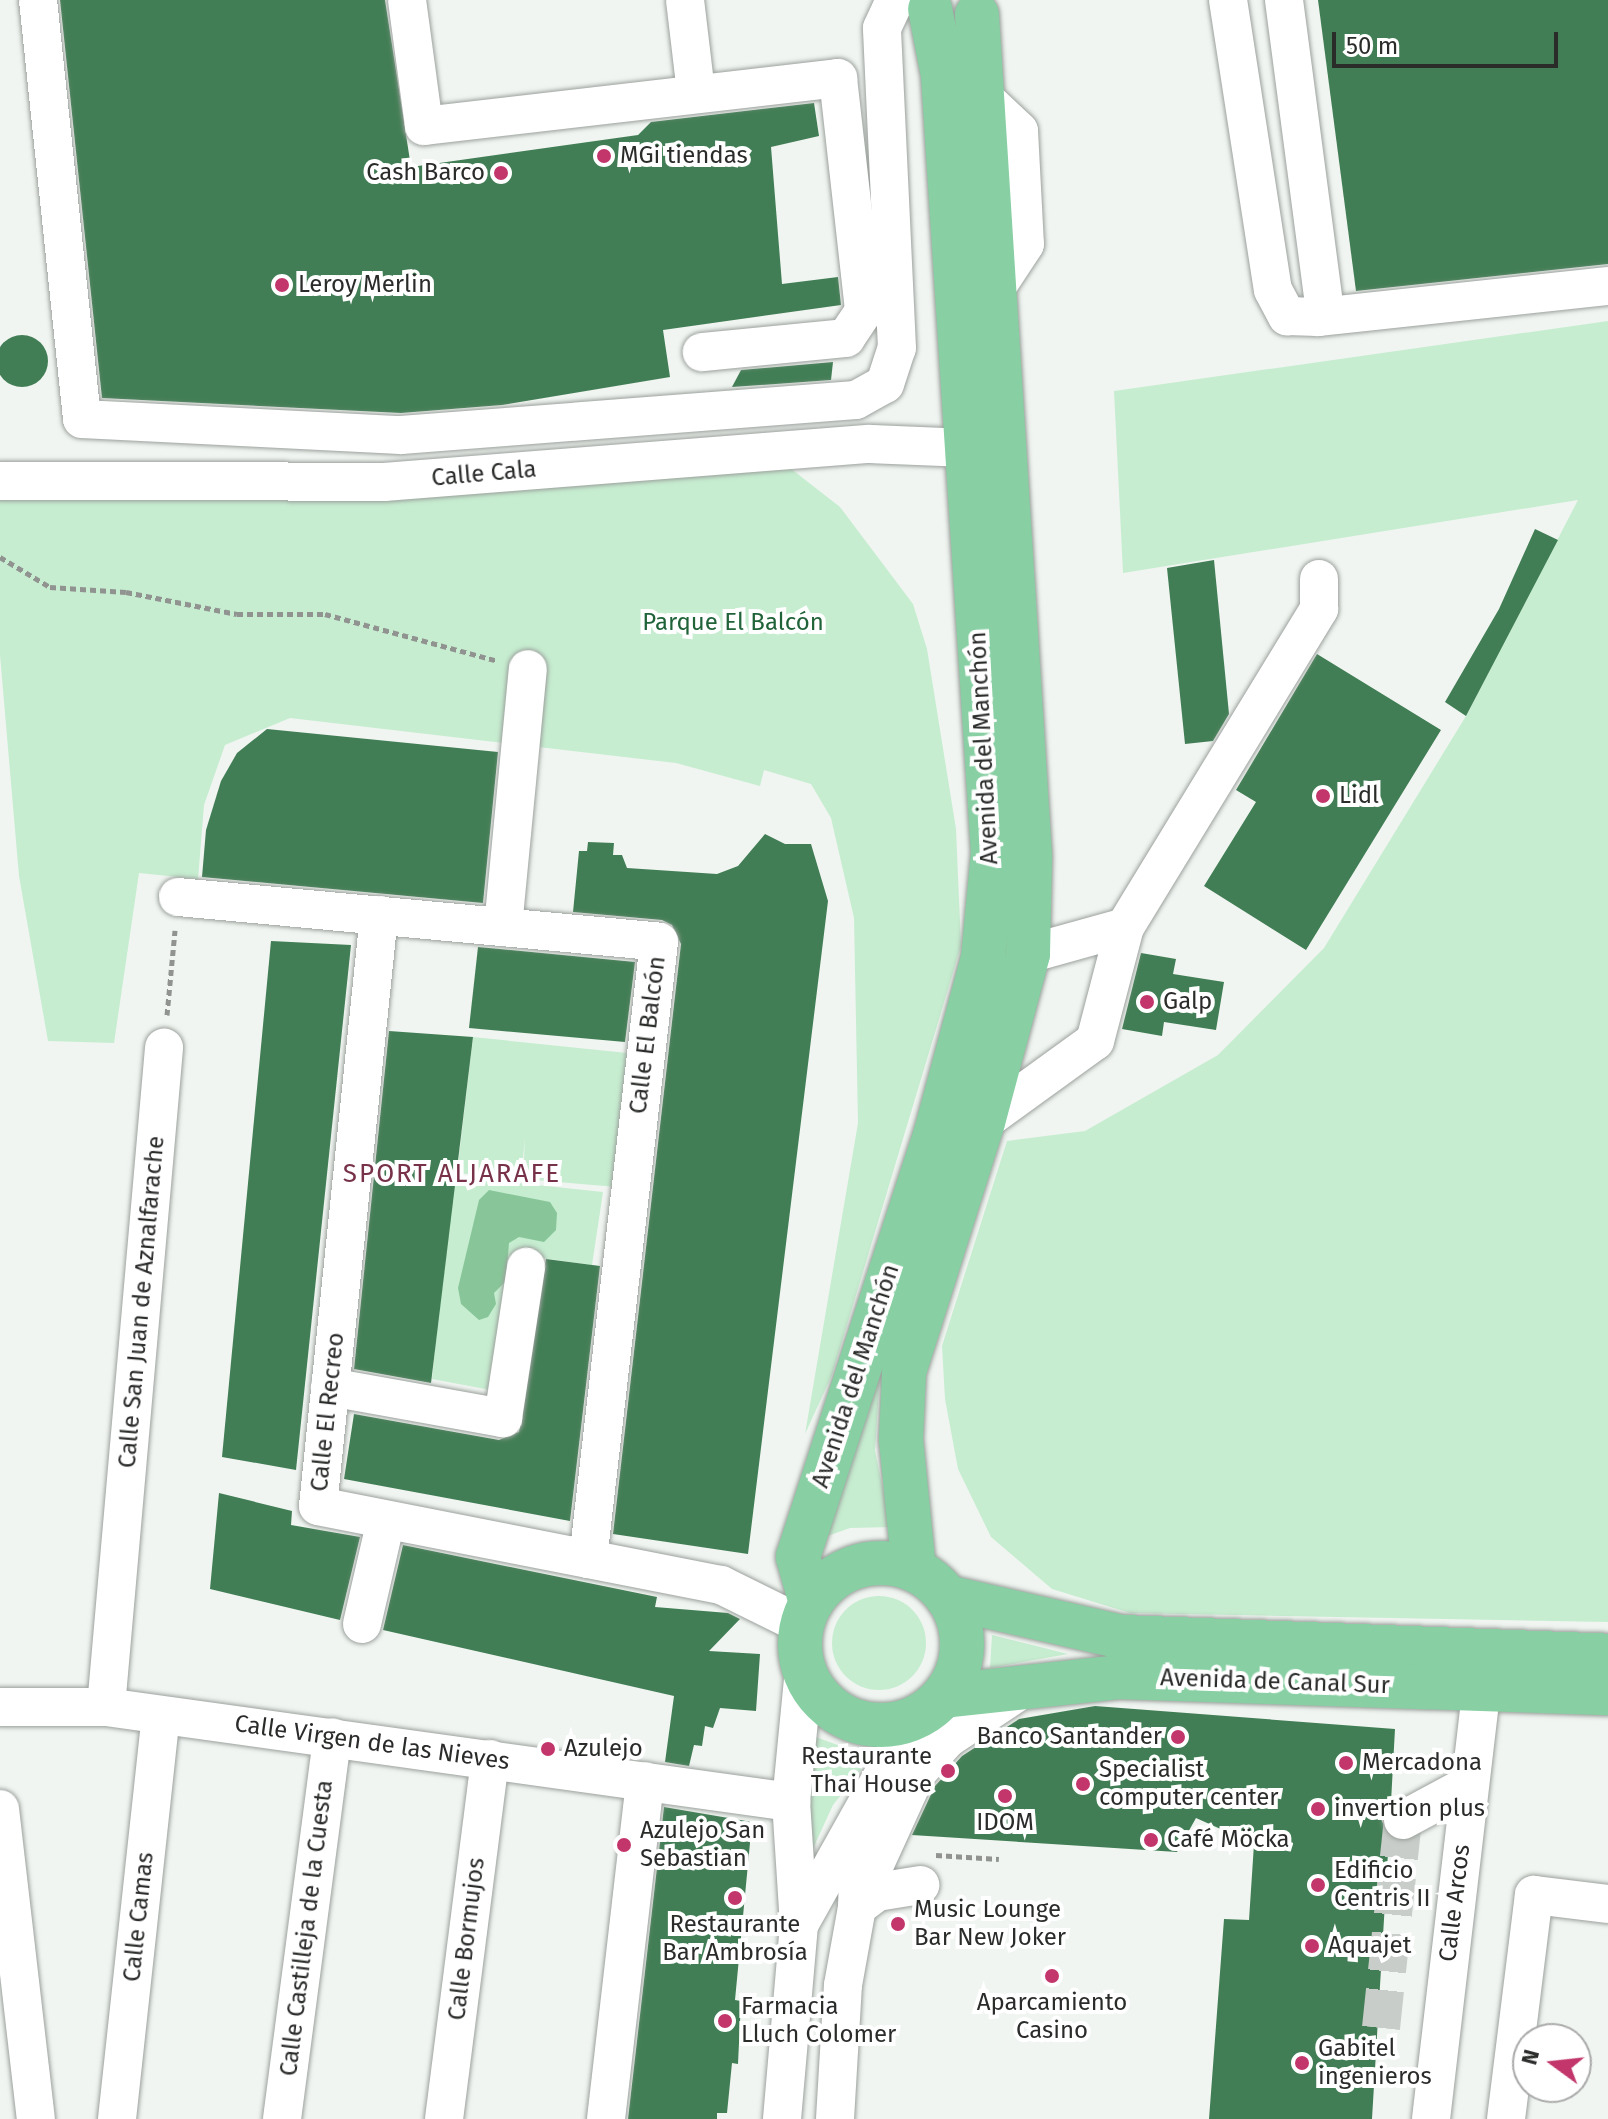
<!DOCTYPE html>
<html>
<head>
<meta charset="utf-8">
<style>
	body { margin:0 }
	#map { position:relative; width:1608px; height:2119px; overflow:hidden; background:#f0f5f1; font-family:"Fira Sans",sans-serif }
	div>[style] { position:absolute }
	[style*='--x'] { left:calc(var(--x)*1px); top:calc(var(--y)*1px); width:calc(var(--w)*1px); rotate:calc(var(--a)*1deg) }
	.green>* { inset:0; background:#c6edd0 }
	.round { border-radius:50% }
	.water>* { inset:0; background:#88c699 }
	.building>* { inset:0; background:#427e55 }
	.minor-tunnel>* { height:38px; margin-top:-19px; transform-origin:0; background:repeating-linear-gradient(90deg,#c8cdc9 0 38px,transparent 0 57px) }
	.path>* { height:5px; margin-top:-2.5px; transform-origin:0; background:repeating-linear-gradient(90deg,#909390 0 6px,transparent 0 10px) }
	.roads { filter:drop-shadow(0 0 2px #9ca19d) drop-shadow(0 0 2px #9ca19d) }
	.minor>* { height:38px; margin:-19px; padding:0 19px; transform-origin:19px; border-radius:19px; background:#fff }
	.major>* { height:44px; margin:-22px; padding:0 22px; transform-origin:22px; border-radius:22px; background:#88cfa3 }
	.major>.ring { margin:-22px; padding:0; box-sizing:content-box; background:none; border:44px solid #88cfa3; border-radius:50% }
	.dots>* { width:22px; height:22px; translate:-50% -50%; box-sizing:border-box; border:4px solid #fff; border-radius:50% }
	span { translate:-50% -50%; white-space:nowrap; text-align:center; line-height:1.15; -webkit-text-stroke:8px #fff; paint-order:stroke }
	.poi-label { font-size:24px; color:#2a2c2a }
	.left { translate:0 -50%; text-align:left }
	.right { translate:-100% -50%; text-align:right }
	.street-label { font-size:24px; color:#2a2c2a }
	.park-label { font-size:24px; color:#206339 }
	.neighbourhood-label { font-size:26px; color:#773148; letter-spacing:2px }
	.north { position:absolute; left:1512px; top:2023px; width:80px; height:80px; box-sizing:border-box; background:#fff; border:2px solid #aaabaa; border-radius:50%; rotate:285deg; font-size:22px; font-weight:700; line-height:32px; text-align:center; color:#2a2c2a }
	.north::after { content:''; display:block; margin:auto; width:28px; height:36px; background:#c2366b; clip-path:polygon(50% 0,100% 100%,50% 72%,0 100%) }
	.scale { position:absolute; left:1332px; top:32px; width:226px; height:36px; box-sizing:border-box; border:4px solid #2a2c2a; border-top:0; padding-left:10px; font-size:24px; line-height:28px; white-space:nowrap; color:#2a2c2a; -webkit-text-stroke:6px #fff; paint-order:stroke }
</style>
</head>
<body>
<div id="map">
	<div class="green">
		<div style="clip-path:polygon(1608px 321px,1608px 1622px,1130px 1613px,1052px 1589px,991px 1537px,958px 1469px,945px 1399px,942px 1346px,1007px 1141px,1085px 1131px,1218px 1055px,1324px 948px,1466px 716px,1578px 500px,1123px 573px,1114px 391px)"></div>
		<div style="clip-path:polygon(790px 468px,840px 507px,913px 604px,927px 649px,956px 829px,961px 946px,832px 1375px,805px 1434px,858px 1123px,854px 918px,831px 818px,811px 784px,764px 770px,760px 786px,676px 763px,290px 718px,225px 745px,204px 805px,198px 879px,139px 873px,114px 1043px,48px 1041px,19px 876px,0 655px,0 495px)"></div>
		<div style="clip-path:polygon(473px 1037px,627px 1053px,616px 1187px,523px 1179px,525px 1138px,521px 1179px,457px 1173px)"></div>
		<div style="clip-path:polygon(452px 1176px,603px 1192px,592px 1265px,512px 1254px,496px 1391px,432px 1379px)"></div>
		<div style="clip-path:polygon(880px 1371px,875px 1451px,891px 1527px,850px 1528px,822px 1538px)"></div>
		<div class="round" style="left:832px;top:1596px;width:94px;height:94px"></div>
		<div style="clip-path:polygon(992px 1635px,1068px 1654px,990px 1668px)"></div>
		<div style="clip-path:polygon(810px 1735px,871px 1757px,833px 1805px,803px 1870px)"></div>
	</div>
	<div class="water">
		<div style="clip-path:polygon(489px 1190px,550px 1202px,557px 1213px,556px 1230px,544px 1242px,519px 1237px,509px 1243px,506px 1281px,494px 1293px,496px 1304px,488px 1317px,479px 1320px,461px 1304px,458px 1288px,479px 1200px)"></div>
	</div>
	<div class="building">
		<div style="clip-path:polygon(60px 0,385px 0,411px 167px,638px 135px,651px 122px,814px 103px,819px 136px,771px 147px,782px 284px,838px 277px,841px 305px,663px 330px,670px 377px,502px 405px,401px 413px,102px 398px)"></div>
		<div style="clip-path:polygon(1318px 0,1608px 0,1608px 264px,1356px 291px)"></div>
		<div class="round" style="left:-4px;top:335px;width:52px;height:52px"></div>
		<div style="clip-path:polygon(833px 362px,831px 380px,732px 387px,741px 370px)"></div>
		<div style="clip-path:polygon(1535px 529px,1558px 540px,1466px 716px,1445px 702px,1499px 609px)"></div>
		<div style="clip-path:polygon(1214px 560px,1229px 714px,1213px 741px,1185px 744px,1167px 568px)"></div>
		<div style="clip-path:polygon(1317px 654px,1441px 730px,1306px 950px,1204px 886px,1256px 802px,1236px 790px)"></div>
		<div style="clip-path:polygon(267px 729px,498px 752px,483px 903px,202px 877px,206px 830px,221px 781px,237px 753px)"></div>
		<div style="clip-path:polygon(765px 834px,785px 844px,811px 844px,828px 901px,748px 1554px,613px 1534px,681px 944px,672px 925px,662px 920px,573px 912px,579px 851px,587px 851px,588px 842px,614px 843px,613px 855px,622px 855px,627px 868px,717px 874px,738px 866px)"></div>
		<div style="clip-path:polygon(271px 941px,351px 945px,296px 1470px,222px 1457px)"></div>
		<div style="clip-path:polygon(478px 947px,635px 962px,625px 1042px,469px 1028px)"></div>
		<div style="clip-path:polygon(1141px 953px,1176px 959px,1173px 974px,1224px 982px,1216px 1030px,1164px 1022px,1162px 1036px,1122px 1029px)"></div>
		<div style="clip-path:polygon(389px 1031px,473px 1037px,431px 1383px,354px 1369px)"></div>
		<div style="clip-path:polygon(546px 1259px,600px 1266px,570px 1521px,344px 1479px,354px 1414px,499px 1440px,519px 1432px)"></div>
		<div style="clip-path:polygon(219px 1493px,292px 1511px,291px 1525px,360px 1537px,340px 1620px,210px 1589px)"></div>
		<div style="clip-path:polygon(403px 1545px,657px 1597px,655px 1607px,728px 1613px,740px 1619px,709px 1651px,760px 1654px,756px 1711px,720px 1708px,713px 1728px,705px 1726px,702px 1746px,694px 1745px,689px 1766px,665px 1762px,674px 1696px,383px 1630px)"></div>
		<div style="clip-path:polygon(1095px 1706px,1395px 1729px,1391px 1802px,1381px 1819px,1389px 1836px,1372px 2119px,1209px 2119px,1224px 1919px,1249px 1920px,1254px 1844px,1196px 1818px,1177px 1852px,912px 1835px,935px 1786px,962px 1756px,1019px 1719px)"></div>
		<div style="clip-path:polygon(664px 1807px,752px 1822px,735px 2000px,741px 2001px,738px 2064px,732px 2063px,727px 2113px,717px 2113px,717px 2119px,628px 2119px)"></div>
	</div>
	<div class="minor-tunnel">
		<div style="--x:1381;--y:2028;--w:209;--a:-84"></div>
	</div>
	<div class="path">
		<div style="--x:0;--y:557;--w:58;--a:31"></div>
		<div style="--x:50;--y:587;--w:76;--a:3.8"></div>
		<div style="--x:126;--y:592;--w:113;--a:11.2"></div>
		<div style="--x:237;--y:614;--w:88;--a:0"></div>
		<div style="--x:325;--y:614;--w:179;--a:15.2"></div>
		<div style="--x:167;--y:1015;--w:85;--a:-84.6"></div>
		<div style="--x:936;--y:1855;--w:63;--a:3.6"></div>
	</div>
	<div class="roads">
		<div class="minor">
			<div style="--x:38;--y:0;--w:421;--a:84"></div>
			<div style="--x:82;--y:419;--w:319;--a:2.9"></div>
			<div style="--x:401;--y:435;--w:456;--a:-4.4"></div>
			<div style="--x:856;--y:400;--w:33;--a:-29"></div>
			<div style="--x:885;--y:384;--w:38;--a:-72"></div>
			<div style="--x:897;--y:348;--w:320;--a:-92.7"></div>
			<div style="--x:882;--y:28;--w:31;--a:-65"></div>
			<div style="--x:407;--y:0;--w:127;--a:82.3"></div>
			<div style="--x:424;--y:126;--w:417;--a:-6.6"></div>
			<div style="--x:838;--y:78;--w:234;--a:83.6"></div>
			<div style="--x:864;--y:311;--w:32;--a:124"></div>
			<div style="--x:846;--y:338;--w:145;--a:174.4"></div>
			<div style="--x:685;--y:0;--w:93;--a:83.2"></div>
			<div style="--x:1228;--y:0;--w:293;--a:81.2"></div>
			<div style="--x:1273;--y:290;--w:30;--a:62"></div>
			<div style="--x:1287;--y:316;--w:31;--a:2"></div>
			<div style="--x:1318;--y:317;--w:14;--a:-65"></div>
			<div style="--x:1324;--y:304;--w:307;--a:-97.5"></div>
			<div style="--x:984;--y:98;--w:48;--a:43.3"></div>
			<div style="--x:1019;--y:131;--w:113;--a:87"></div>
			<div style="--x:1025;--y:244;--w:53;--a:123.4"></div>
			<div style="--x:1318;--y:317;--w:292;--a:-6.1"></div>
			<div style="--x:0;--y:481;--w:384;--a:0.1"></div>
			<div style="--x:384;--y:482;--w:487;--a:-4.5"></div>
			<div style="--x:870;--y:444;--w:97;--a:2.4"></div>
			<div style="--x:178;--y:897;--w:483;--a:5.3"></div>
			<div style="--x:659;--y:942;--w:621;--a:96.56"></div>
			<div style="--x:379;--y:915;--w:594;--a:95.89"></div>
			<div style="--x:318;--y:1506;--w:411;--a:11.1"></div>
			<div style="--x:721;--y:1585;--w:90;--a:26.3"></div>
			<div style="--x:503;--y:927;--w:259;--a:-84.5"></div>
			<div style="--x:1125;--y:927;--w:373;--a:-58.6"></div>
			<div style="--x:1319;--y:609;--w:30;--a:-90"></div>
			<div style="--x:983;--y:1122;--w:138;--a:-35.9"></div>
			<div style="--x:1095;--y:1041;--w:118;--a:-75.3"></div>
			<div style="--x:1125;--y:927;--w:101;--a:164.4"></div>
			<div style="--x:330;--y:1387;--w:176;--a:10.2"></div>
			<div style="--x:503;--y:1418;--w:153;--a:-81.3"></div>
			<div style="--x:362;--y:1624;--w:107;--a:-77"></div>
			<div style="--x:0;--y:1707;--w:106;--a:0"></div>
			<div style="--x:106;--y:1707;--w:692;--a:7.9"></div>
			<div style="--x:106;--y:1707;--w:662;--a:-84.97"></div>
			<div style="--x:0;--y:1809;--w:312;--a:83.4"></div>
			<div style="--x:1403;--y:1820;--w:74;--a:-28.3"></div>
			<div style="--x:865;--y:1886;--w:123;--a:-65.5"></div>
			<div style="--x:916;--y:1774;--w:47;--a:-48.5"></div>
			<div style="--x:947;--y:1739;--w:92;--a:-33.5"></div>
			<div style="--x:857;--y:1907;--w:25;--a:-37"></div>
			<div style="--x:877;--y:1892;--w:44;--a:-9.2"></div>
			<div style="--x:799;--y:1925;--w:236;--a:-60.8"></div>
			<div style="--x:117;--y:2119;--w:406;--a:-83.8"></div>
			<div style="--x:282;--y:2119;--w:385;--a:-82.5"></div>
			<div style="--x:444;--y:2119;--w:363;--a:-82.7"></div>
			<div style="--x:606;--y:2119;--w:340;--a:-83.4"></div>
			<div style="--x:782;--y:2119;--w:195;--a:-85"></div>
			<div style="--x:799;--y:1925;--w:123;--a:-93.7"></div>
			<div style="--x:791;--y:1802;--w:133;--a:-84.4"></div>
			<div style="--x:835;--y:2119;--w:134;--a:-86.6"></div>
			<div style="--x:843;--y:1985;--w:79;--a:-79.8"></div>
			<div style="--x:857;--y:1907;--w:90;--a:-88.1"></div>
			<div style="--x:1431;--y:2119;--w:434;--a:-83.3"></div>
			<div style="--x:1506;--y:2119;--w:226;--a:-82.9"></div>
			<div style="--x:1534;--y:1895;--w:75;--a:6.9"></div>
		</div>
		<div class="major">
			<div class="ring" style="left:800px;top:1563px;width:118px;height:118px"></div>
			<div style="--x:914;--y:1570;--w:132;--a:-95.7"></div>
			<div style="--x:901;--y:1439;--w:67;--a:-87.4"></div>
			<div style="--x:904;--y:1372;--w:262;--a:-72.5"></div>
			<div style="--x:983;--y:1122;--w:174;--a:-75"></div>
			<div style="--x:1028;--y:954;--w:98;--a:-88.8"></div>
			<div style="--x:1030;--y:856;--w:843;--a:-93.61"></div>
			<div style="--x:947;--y:1597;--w:180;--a:12.9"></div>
			<div style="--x:1122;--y:1637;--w:486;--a:2.2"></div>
			<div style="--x:811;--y:1603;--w:48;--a:-105.8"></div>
			<div style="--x:798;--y:1557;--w:443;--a:-72"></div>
			<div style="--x:935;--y:1136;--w:184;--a:-74.9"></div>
			<div style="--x:983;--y:958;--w:105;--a:-84.6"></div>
			<div style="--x:993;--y:853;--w:780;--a:-93.68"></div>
			<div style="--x:943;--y:75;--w:67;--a:-101.1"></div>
			<div style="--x:944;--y:1696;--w:175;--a:-6.2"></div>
			<div style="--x:1118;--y:1677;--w:490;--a:1.9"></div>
		</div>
	</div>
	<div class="dots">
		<div style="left:604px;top:156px;background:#c2366b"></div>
		<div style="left:501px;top:173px;background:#c2366b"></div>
		<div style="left:282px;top:285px;background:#c2366b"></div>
		<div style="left:1323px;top:796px;background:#c2366b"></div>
		<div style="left:1147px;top:1002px;background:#c2366b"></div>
		<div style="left:1178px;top:1737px;background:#c2366b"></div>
		<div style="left:548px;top:1749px;background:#c2366b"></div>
		<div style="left:1346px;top:1763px;background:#c2366b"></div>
		<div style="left:948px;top:1771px;background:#c2366b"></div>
		<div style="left:1083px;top:1784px;background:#c2366b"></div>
		<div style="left:1005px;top:1796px;background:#c2366b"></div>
		<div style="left:1318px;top:1809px;background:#c2366b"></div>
		<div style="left:1151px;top:1840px;background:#c2366b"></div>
		<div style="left:624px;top:1845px;background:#c2366b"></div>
		<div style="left:1318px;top:1885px;background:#c2366b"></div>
		<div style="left:735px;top:1898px;background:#c2366b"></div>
		<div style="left:898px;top:1924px;background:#c2366b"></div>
		<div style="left:1312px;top:1946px;background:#c2366b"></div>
		<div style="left:1052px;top:1976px;background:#c2366b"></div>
		<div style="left:725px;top:2021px;background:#c2366b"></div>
		<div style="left:1302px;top:2063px;background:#c2366b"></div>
	</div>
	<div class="poi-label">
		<span class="left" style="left:620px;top:156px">MGi tiendas</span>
		<span class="right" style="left:485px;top:173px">Cash Barco</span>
		<span class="left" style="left:298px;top:285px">Leroy Merlin</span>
		<span class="left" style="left:1339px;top:796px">Lidl</span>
		<span class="left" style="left:1163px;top:1002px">Galp</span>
		<span class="right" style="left:1162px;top:1737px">Banco Santander</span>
		<span class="left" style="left:564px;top:1749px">Azulejo</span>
		<span class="right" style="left:932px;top:1771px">Restaurante<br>Thai House</span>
		<span class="left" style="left:1362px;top:1763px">Mercadona</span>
		<span class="left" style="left:1099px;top:1784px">Specialist<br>computer center</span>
		<span class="left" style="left:1334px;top:1809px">invertion plus</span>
		<span style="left:1005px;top:1823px">IDOM</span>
		<span class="left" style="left:640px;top:1845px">Azulejo San<br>Sebastian</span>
		<span class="left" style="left:1167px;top:1840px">Café Möcka</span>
		<span class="left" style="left:1334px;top:1885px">Edificio<br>Centris II</span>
		<span class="left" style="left:914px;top:1924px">Music Lounge<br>Bar New Joker</span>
		<span style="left:735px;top:1939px">Restaurante<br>Bar Ambrosía</span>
		<span class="left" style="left:1328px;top:1946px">Aquajet</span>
		<span style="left:1052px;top:2017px">Aparcamiento<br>Casino</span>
		<span class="left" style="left:741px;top:2021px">Farmacia<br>Lluch Colomer</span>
		<span class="left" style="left:1318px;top:2063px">Gabitel<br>ingenieros</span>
	</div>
	<div class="street-label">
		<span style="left:484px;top:474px;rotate:-5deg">Calle Cala</span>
		<span style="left:984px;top:748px;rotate:-93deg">Avenida del Manchón</span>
		<span style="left:648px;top:1035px;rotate:-83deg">Calle El Balcón</span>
		<span style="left:142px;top:1302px;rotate:-85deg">Calle San Juan de Aznalfarache</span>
		<span style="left:856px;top:1376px;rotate:-72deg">Avenida del Manchón</span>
		<span style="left:328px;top:1412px;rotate:-84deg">Calle El Recreo</span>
		<span style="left:1275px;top:1682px;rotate:2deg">Avenida de Canal Sur</span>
		<span style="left:372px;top:1743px;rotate:8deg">Calle Virgen de las Nieves</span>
		<span style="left:1455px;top:1903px;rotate:-83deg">Calle Arcos</span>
		<span style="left:139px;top:1917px;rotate:-84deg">Calle Camas</span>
		<span style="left:307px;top:1928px;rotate:-83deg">Calle Castilleja de la Cuesta</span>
		<span style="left:467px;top:1939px;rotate:-83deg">Calle Bormujos</span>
	</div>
	<div class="park-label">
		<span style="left:733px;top:623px">Parque El Balcón</span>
	</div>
	<div class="neighbourhood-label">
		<span style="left:452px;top:1174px">SPORT ALJARAFE</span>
	</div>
	<div class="north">N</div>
	<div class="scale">50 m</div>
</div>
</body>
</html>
